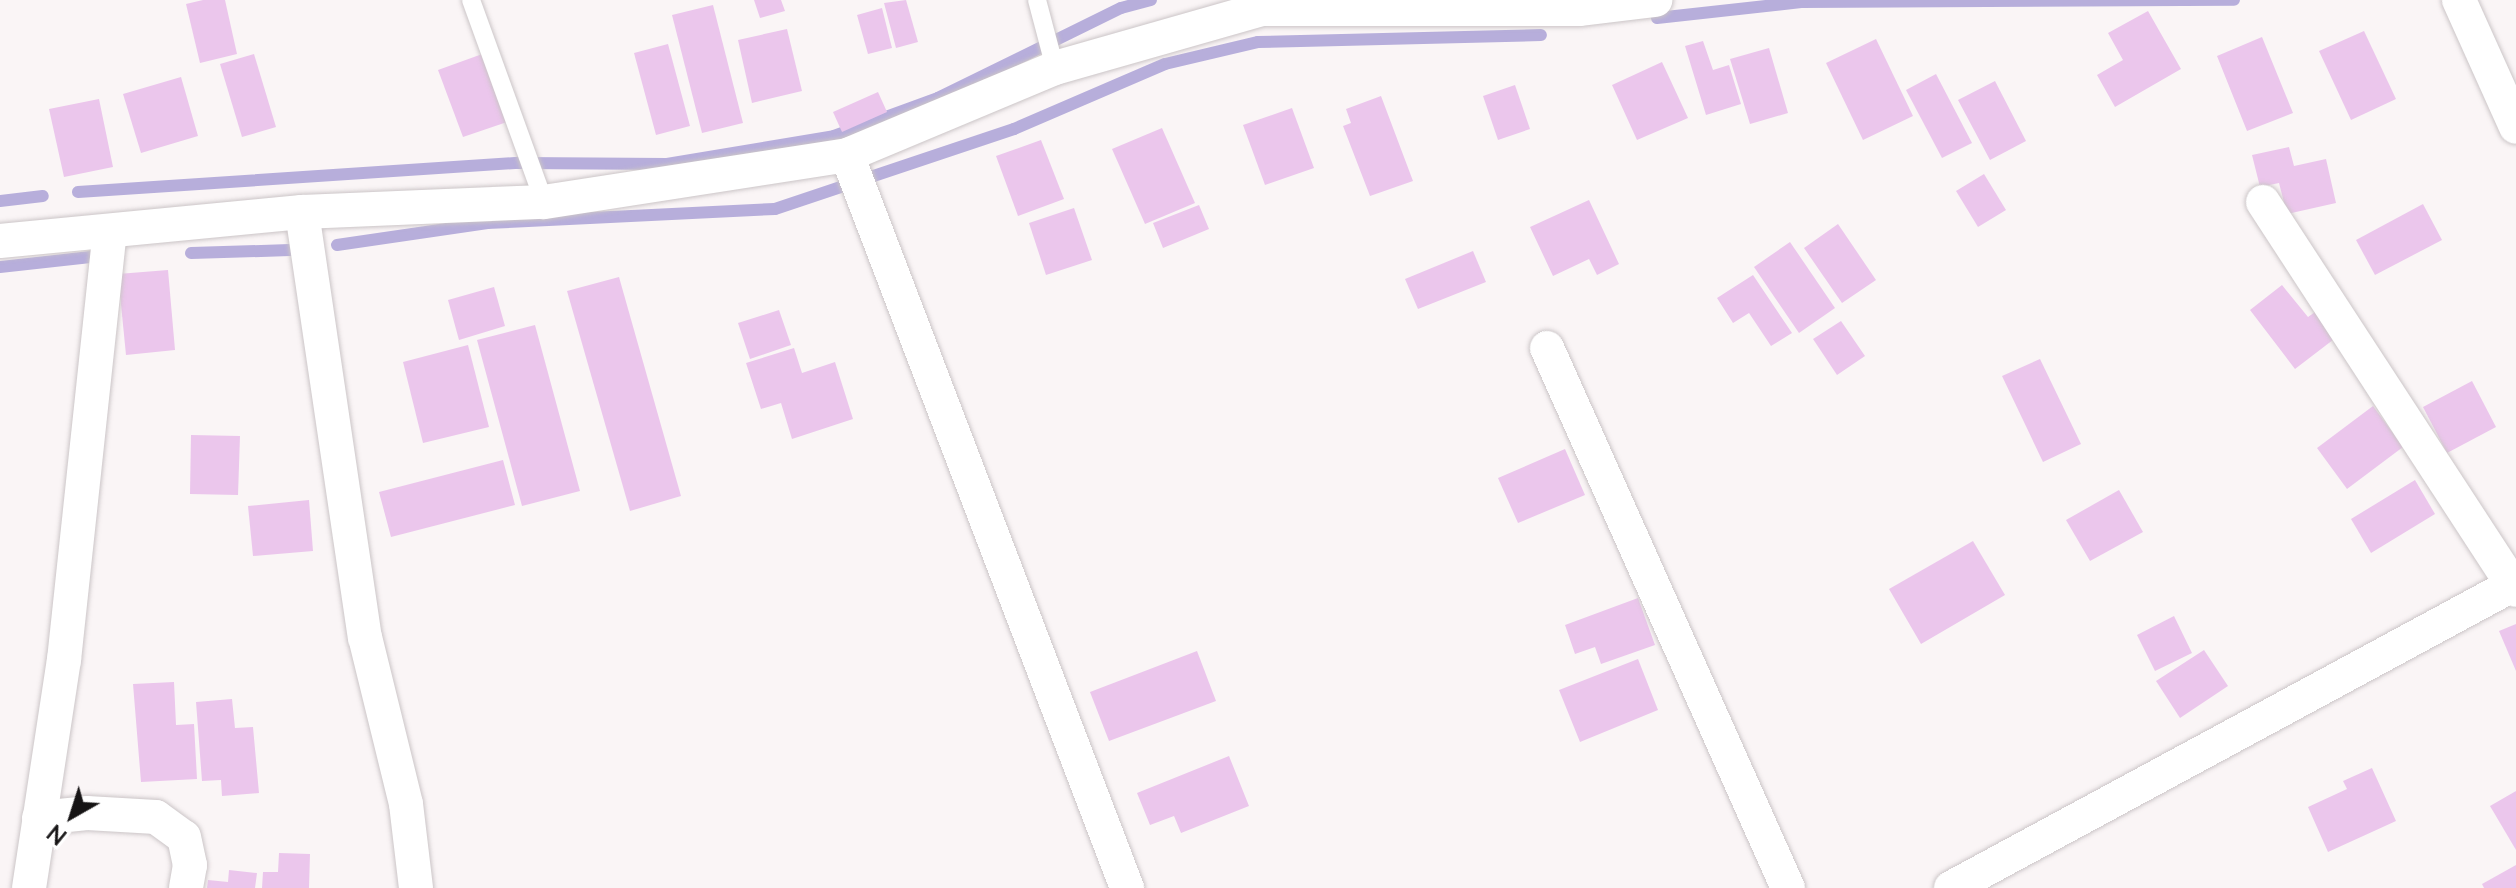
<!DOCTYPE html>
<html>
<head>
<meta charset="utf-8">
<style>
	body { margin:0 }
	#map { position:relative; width:2516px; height:888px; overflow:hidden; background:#faf5f6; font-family:Lato,sans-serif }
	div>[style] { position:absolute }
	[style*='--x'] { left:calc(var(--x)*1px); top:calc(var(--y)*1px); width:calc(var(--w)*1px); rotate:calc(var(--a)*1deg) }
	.stream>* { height:12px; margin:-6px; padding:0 6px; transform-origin:6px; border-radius:6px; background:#b7aedb }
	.building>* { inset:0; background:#ebc6ec }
	.roads { filter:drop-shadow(0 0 2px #cbc5c7) drop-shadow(0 0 2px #cbc5c7) }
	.service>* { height:18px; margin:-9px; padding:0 9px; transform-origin:9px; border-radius:9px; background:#fff }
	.minor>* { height:34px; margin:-17px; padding:0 17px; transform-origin:17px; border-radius:17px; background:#fff }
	span { translate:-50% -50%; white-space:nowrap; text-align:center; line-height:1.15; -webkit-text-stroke:6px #fff; paint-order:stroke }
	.north { position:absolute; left:32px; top:776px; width:80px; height:80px; -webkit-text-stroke:6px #fff; paint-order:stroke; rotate:219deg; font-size:22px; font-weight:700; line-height:32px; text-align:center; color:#161415 }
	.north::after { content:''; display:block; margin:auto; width:28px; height:36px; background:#161415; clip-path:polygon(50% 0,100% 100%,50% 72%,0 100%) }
</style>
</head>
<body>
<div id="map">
	<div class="stream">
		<div style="--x:1657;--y:18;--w:145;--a:-6.3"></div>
		<div style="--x:1801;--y:2;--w:433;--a:-0.3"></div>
		<div style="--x:78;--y:192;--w:442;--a:-3.8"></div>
		<div style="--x:519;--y:163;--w:148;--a:0.4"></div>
		<div style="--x:667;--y:164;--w:169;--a:-9.5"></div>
		<div style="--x:834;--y:136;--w:111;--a:-20.1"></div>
		<div style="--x:938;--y:98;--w:204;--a:-26.2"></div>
		<div style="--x:1121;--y:8;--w:31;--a:-15"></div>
		<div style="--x:0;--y:201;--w:43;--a:-6.6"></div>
		<div style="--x:337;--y:245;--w:152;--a:-8.3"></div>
		<div style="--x:487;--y:223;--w:288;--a:-2.8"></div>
		<div style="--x:775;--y:209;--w:252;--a:-18.5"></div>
		<div style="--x:1014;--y:129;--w:164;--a:-23.3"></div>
		<div style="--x:1165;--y:64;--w:96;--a:-13.3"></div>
		<div style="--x:1258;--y:42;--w:283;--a:-1.4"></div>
		<div style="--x:191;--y:253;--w:99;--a:-1.7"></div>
		<div style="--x:0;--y:267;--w:91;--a:-6.3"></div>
	</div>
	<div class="building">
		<div style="clip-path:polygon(203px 0,225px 0,237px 54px,200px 63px,186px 4px)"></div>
		<div style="clip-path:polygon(754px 0,781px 0,785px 11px,760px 18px)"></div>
		<div style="clip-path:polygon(906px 0,918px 42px,896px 48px,884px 3px)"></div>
		<div style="clip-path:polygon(713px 5px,743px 123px,702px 133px,672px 15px)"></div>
		<div style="clip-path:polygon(882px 8px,892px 48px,868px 54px,857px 15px)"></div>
		<div style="clip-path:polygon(2148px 11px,2181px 69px,2115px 107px,2097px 75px,2123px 60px,2108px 33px)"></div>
		<div style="clip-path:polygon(787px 29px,802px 91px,752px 103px,738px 40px)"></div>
		<div style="clip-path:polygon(2364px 31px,2396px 99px,2351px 120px,2319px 51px)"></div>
		<div style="clip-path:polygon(2262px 37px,2293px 113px,2247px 131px,2217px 56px)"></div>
		<div style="clip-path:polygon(1876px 39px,1913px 116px,1863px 140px,1826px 63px)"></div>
		<div style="clip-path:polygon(1703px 41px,1713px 70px,1729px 65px,1741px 104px,1706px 115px,1685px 46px)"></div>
		<div style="clip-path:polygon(668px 44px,690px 126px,656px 135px,634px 53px)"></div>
		<div style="clip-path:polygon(1769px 48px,1788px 113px,1750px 124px,1730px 59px)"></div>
		<div style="clip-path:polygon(485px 53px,510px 121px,463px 137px,438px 70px)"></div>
		<div style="clip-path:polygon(254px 54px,276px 127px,242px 137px,220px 64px)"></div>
		<div style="clip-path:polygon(1662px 62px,1688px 118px,1637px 140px,1612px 85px)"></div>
		<div style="clip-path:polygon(1936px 74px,1972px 143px,1942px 158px,1906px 90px)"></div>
		<div style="clip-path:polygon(181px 77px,198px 136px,141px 153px,123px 94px)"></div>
		<div style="clip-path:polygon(1995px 81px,2026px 141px,1990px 160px,1958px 100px)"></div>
		<div style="clip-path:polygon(1515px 85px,1530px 129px,1498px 140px,1483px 96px)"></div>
		<div style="clip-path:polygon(878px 92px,887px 112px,842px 132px,833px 112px)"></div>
		<div style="clip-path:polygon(1381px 96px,1413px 181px,1370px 196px,1343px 126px,1351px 123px,1346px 109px)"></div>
		<div style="clip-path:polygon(99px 99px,113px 167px,64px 177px,49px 109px)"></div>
		<div style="clip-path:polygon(1292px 108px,1314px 168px,1265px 185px,1243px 125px)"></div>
		<div style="clip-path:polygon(1162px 128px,1195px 203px,1145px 224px,1112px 149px)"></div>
		<div style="clip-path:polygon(1041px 140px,1064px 199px,1018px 216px,996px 156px)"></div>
		<div style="clip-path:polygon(2289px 147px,2294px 166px,2326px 159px,2336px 203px,2287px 214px,2279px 183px,2260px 187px,2252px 155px)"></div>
		<div style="clip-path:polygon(1984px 174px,2006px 210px,1978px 227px,1956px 191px)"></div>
		<div style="clip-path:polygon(1589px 200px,1619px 264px,1597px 275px,1589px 259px,1553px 276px,1530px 227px)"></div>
		<div style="clip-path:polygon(2423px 204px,2442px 240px,2375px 275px,2356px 240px)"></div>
		<div style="clip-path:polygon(1199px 205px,1209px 229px,1163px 248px,1153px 223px)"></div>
		<div style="clip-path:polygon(1074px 208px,1092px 260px,1046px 275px,1029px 223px)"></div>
		<div style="clip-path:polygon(1838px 224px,1876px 280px,1842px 303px,1804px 248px)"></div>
		<div style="clip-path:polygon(1790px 242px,1835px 308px,1799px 333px,1754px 267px)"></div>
		<div style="clip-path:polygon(1473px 251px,1486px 282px,1418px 309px,1405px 279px)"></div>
		<div style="clip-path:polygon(168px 270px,175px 350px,126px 355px,118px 274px)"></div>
		<div style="clip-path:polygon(1753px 275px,1792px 333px,1771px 346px,1749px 313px,1733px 323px,1717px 298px)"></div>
		<div style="clip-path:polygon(619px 277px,681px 496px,630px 511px,567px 291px)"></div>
		<div style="clip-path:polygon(2282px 285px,2308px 317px,2322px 307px,2342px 333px,2295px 369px,2250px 310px)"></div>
		<div style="clip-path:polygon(494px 287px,505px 326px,459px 340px,448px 300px)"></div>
		<div style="clip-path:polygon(779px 310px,791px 345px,750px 359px,738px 323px)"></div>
		<div style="clip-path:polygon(1841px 321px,1865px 356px,1837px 375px,1813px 339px)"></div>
		<div style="clip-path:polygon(535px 325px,580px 491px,522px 506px,477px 340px)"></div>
		<div style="clip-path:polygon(468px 345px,489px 427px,423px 443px,403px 362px)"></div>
		<div style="clip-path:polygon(794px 348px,802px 373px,835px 362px,853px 419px,792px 439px,781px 403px,761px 409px,746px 363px)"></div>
		<div style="clip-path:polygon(2040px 359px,2081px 444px,2043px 462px,2002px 376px)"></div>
		<div style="clip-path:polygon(2472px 381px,2496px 427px,2447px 453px,2423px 407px)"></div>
		<div style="clip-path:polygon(2373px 406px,2403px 447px,2347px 489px,2317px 448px)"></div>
		<div style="clip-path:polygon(191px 435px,240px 436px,238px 495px,190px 494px)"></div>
		<div style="clip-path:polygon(1565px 449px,1585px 495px,1518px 523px,1498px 478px)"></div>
		<div style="clip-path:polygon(503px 460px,515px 505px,391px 537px,379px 492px)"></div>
		<div style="clip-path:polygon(2415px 480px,2435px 514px,2371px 553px,2351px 519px)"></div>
		<div style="clip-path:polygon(2119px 490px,2143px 532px,2090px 561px,2066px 520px)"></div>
		<div style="clip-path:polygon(309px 500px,313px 551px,253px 556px,248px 506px)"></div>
		<div style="clip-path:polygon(1973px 541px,2005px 595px,1921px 644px,1889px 589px)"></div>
		<div style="clip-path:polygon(1638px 598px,1655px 645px,1601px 664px,1595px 647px,1575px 654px,1565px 625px)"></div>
		<div style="clip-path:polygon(2174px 616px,2192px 653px,2155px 671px,2137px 635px)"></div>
		<div style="clip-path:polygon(2516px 624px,2516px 671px,2499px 631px)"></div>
		<div style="clip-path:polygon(2204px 650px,2228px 686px,2180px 718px,2156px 681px)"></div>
		<div style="clip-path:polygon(1197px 651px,1216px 701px,1109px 741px,1090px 692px)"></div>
		<div style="clip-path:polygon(1638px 659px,1658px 710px,1580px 742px,1559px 690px)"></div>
		<div style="clip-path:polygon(174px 682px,176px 725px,194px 724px,197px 779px,141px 782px,133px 684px)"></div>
		<div style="clip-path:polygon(232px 699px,235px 728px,253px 727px,259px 793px,222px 796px,221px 780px,202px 781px,196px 702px)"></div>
		<div style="clip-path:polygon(1229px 756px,1249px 806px,1181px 833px,1174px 816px,1150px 825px,1137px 793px)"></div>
		<div style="clip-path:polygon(2372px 768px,2396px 821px,2328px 852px,2308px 807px,2347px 789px,2343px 781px)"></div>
		<div style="clip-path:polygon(2516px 791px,2516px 850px,2490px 806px)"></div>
		<div style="clip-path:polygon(279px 853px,310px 854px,309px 888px,262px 888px,263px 872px,278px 872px)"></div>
		<div style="clip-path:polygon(2516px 865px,2516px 888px,2484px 888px,2482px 884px)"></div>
		<div style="clip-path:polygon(229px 870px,257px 873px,255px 888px,207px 888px,208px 880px,228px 882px)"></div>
	</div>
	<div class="roads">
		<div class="service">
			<div style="--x:471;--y:0;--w:215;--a:70.1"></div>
			<div style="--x:1037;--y:0;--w:70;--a:75.2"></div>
		</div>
		<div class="minor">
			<div style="--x:2459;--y:0;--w:139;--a:65.8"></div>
			<div style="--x:847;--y:155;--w:785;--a:69.09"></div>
			<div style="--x:2263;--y:202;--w:463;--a:56.9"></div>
			<div style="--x:302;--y:212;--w:430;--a:81.6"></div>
			<div style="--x:365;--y:637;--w:172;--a:76.2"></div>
			<div style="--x:406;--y:804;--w:85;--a:83.2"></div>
			<div style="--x:0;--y:241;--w:303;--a:-5.5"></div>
			<div style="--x:302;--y:212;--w:242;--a:-2.4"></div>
			<div style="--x:544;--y:202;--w:307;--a:-8.8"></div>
			<div style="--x:847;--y:155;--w:225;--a:-22.7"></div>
			<div style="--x:1055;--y:68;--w:215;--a:-15.9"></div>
			<div style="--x:1262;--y:9;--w:317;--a:0"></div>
			<div style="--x:1579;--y:9;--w:77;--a:-6.8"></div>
			<div style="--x:1547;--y:348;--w:591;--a:65.95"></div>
			<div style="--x:39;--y:818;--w:48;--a:-5.9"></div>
			<div style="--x:87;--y:813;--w:69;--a:3.3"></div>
			<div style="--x:156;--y:817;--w:34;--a:36"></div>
			<div style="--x:184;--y:837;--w:29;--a:78"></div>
			<div style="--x:190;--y:865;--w:23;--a:100"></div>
			<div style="--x:29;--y:888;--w:231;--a:-81.3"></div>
			<div style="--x:64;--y:660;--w:430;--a:-83.9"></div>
			<div style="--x:1951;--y:888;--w:642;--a:-28.36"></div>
		</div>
	</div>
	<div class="north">N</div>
</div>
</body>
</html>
